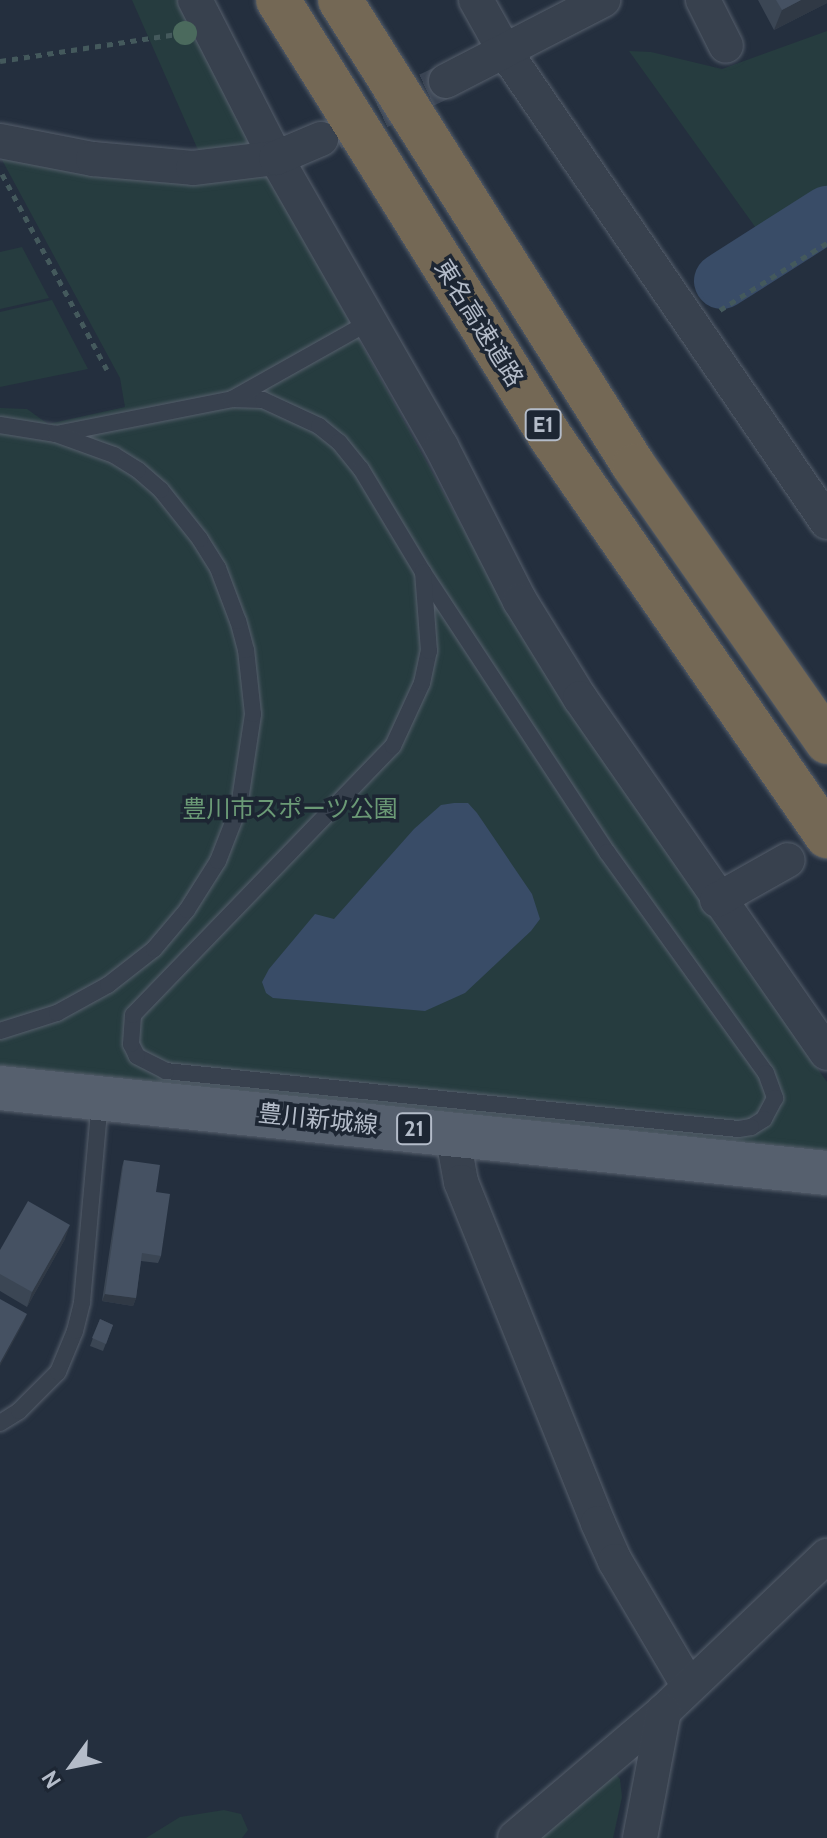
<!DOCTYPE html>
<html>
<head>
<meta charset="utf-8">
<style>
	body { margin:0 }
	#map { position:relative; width:827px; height:1838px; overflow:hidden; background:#242f3e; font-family:Cabin,"Noto Sans JP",sans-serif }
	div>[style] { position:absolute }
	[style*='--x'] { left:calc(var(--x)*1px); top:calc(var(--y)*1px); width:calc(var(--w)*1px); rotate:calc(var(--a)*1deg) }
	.green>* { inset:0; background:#263c3f }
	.water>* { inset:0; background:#394c67 }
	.river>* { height:56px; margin:-28px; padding:0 28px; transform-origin:28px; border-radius:28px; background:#394c67 }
	.street-tunnel>* { height:34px; margin-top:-17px; transform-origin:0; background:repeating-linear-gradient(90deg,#3a4453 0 34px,transparent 0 51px) }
	.path>* { height:5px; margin-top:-2.5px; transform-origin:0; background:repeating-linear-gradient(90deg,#44595c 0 6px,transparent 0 12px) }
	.roads { filter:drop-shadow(0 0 2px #565f6c) drop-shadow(0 0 2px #565f6c) }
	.lane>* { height:16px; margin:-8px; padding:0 8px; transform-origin:8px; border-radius:8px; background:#38414e }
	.street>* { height:34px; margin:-17px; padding:0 17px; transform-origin:17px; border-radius:17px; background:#38414e }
	.primary>* { height:44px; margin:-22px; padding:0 22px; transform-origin:22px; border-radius:22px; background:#56606e }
	.highway>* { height:44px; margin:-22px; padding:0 22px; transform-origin:22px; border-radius:22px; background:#746855 }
	.trees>* { width:24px; height:24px; margin:-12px; border-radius:50%; background:#4b6a5d }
	.wall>* { inset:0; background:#3b4654 }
	.shaded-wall>* { inset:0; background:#303945 }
	.building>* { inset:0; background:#455162 }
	span { translate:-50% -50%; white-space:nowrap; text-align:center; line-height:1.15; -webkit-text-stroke:7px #1d2633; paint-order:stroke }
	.shield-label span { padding:2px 6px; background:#1d2633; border:2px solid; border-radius:6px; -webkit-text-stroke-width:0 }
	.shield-label { font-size:22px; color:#b4bcc9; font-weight:700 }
	.street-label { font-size:24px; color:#b4bcc9 }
	.park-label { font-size:24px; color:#6b9a76 }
	.north { position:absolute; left:32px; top:1726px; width:80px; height:80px; -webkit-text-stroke:6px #1d2633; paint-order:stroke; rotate:237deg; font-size:22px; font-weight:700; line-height:32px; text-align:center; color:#b4bcc9 }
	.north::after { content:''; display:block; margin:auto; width:28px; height:36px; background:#b4bcc9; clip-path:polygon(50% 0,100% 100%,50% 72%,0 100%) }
</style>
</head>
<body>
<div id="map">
	<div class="green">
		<div style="clip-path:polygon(132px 0,179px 0,257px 149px,202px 159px)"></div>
		<div style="clip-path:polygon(827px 31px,827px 202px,766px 242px,629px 51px,651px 52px,722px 69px)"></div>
		<div style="clip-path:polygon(1px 158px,265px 174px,273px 183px,514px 621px,561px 699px,827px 1082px,827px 1157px,0 1072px,0 408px,27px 409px,48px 424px,125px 407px,120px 378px)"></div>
		<div style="clip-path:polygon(22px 247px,49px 298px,0 309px,0 252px)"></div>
		<div style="clip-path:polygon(52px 300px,88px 369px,0 387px,0 312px)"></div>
		<div style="clip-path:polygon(610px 1768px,620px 1779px,622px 1797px,613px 1838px,526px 1838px)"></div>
		<div style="clip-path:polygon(224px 1810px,241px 1814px,248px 1830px,242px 1838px,146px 1838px,180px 1817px)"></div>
	</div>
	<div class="water">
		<div style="clip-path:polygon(454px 803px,468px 803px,477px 813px,532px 894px,540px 919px,531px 931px,465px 993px,425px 1011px,273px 998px,266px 993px,262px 982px,269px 969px,315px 914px,334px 919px,414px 829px,441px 805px)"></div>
	</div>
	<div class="river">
		<div style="--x:722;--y:281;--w:125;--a:-32.5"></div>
	</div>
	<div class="street-tunnel">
		<div style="--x:334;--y:133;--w:123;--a:-24.9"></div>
	</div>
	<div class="path">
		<div style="--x:0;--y:61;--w:179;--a:-8.7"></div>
		<div style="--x:2;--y:174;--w:222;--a:61.8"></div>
		<div style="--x:720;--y:310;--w:126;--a:-32.1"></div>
	</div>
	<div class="roads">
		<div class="lane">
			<div style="--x:232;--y:399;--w:31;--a:2"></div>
			<div style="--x:263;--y:400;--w:62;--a:24.9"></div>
			<div style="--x:319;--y:426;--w:26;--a:39"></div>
			<div style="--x:339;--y:442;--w:35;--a:51"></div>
			<div style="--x:361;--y:469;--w:120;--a:59"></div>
			<div style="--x:423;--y:572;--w:335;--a:56.7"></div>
			<div style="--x:607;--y:852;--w:272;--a:54.3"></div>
			<div style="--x:766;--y:1073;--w:27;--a:70"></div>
			<div style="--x:775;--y:1098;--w:24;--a:118"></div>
			<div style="--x:764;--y:1119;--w:15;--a:148"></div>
			<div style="--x:751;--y:1127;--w:13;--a:171"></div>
			<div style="--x:738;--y:1129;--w:575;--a:-174.21"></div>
			<div style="--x:166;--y:1071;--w:33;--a:-153"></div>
			<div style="--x:137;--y:1056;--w:13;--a:-117"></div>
			<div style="--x:131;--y:1044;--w:29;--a:-86"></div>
			<div style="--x:133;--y:1015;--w:374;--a:-46"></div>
			<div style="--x:393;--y:746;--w:69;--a:-65.3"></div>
			<div style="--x:422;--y:683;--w:33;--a:-78"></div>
			<div style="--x:429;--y:651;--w:79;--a:-94.3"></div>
			<div style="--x:0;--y:425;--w:57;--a:9.1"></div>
			<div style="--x:56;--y:434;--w:179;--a:-11.2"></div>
			<div style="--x:232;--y:399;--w:159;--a:-29.3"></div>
			<div style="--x:0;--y:1031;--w:60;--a:-17.5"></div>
			<div style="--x:57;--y:1013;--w:58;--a:-28.8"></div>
			<div style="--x:108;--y:985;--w:58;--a:-38"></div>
			<div style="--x:154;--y:949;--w:51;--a:-49.8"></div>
			<div style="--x:187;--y:910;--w:58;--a:-57.7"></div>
			<div style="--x:218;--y:861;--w:58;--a:-68.7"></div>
			<div style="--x:239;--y:807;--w:94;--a:-81.4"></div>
			<div style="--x:253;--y:714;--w:64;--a:-96.2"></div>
			<div style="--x:246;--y:650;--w:30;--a:-105"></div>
			<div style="--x:238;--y:621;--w:57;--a:-110.7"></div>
			<div style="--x:218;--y:568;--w:34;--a:-122"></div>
			<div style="--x:200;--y:539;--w:63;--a:-128.5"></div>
			<div style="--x:161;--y:490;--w:30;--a:-139"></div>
			<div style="--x:138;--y:470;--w:28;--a:-148"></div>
			<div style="--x:114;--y:455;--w:62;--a:-160.1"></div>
			<div style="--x:0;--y:1423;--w:22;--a:-32"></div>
			<div style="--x:19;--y:1411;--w:55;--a:-45"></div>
			<div style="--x:58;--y:1372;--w:44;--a:-67.5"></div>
			<div style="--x:75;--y:1331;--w:30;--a:-76"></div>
			<div style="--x:82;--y:1302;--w:202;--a:-84.9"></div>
		</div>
		<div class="street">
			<div style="--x:195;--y:0;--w:178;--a:62.9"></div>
			<div style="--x:276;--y:158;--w:332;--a:60.2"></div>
			<div style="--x:441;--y:446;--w:174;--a:63"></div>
			<div style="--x:520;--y:601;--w:114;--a:58.3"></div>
			<div style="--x:580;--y:698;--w:432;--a:55.2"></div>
			<div style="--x:476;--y:0;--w:57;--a:60.8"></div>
			<div style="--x:504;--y:50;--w:572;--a:55.62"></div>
			<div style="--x:703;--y:0;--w:51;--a:63.4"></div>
			<div style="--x:446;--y:81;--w:177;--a:-27.3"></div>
			<div style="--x:0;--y:141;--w:95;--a:11"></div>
			<div style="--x:93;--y:159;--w:100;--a:5.1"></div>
			<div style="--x:193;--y:168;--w:84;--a:-6.9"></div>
			<div style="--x:276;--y:158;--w:49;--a:-22.9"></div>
			<div style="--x:717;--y:900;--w:81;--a:-29.4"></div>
			<div style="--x:452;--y:1133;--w:50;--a:79.6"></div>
			<div style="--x:461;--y:1182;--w:367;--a:68.1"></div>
			<div style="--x:598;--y:1523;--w:42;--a:65.9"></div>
			<div style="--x:615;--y:1561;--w:144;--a:59.5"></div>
			<div style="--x:515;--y:1838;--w:196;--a:-40.4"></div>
			<div style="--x:664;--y:1711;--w:225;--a:-43.6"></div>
			<div style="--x:640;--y:1838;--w:129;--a:-79.3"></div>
		</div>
		<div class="primary">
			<div style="--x:0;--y:1088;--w:831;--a:5.87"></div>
		</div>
		<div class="highway">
			<div style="--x:278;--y:0;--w:514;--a:58.04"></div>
			<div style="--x:550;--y:436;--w:487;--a:55.3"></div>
			<div style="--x:340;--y:0;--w:551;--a:57.75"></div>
			<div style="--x:634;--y:466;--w:337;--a:55"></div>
		</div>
	</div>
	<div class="trees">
		<div style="left:185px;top:33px"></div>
	</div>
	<div class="wall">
		<div style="clip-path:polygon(758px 0,827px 0,827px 3px,774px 30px)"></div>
		<div style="clip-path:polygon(124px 1160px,156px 1192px,161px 1256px,158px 1263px,141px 1261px,136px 1298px,133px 1306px,102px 1301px,122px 1167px)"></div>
		<div style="clip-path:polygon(65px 1239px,27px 1307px,0 1291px,0 1250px)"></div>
		<div style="clip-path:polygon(100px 1319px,113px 1325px,103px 1351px,90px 1346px)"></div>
	</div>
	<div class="shaded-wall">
		<div style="clip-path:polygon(801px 0,827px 0,827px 3px,774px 30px,782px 10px)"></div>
		<div style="clip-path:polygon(70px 1225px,65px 1239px,27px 1307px,32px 1292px)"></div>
		<div style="clip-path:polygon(105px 1294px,136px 1298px,133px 1306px,102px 1301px)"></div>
		<div style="clip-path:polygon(27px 1314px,24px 1322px,0 1366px,0 1363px)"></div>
	</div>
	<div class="building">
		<div style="clip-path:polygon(776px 0,801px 0,782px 10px)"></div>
		<div style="clip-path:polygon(124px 1160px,160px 1165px,156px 1192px,170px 1194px,161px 1256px,142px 1253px,136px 1298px,105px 1294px)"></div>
		<div style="clip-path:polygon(28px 1201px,70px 1225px,32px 1292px,0 1274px,0 1250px)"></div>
		<div style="clip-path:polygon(0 1299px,27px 1314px,0 1363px)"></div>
		<div style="clip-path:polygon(100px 1319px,113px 1325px,106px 1344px,92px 1338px)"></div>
	</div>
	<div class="shield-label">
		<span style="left:543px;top:425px">E1</span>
		<span style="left:414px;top:1129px">21</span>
	</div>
	<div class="street-label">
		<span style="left:479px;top:323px;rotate:58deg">東名高速道路</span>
		<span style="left:318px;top:1119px;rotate:6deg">豊川新城線</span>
	</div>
	<div class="park-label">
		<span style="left:290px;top:809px">豊川市スポーツ公園</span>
	</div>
	<div class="north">N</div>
</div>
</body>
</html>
